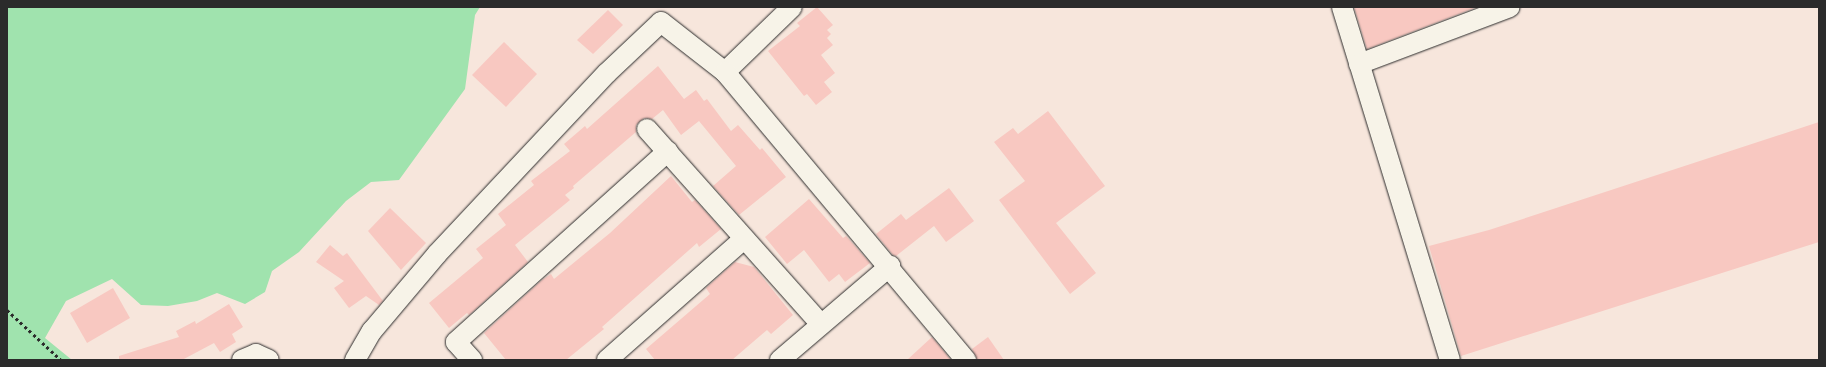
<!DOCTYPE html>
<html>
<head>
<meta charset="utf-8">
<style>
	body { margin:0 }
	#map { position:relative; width:1826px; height:367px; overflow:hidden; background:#f7e6dc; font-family:Delius,sans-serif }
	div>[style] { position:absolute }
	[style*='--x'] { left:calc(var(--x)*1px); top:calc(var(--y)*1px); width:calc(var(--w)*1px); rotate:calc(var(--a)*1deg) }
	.green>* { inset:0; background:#a0e3ae }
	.building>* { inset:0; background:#f8c8c1 }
	.path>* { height:2.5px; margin-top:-1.25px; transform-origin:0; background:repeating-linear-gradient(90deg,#2b2b2b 0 3px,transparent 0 6px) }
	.roads { filter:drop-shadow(0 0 1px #2b2b2b) drop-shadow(0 0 1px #2b2b2b) }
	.street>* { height:20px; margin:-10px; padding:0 10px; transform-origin:10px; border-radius:10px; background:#f7f3e8 }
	span { translate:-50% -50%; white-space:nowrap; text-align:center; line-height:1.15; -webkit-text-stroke:3.5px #f7f3e8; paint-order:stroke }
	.frame { position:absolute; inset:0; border:8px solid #2b2b2b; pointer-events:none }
</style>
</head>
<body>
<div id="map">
	<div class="green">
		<div style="clip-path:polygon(7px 7px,480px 7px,475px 15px,465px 89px,399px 180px,371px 182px,346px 201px,299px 252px,272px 271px,265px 292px,245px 304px,217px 293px,197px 301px,168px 306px,141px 305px,112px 279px,66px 301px,45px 338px,72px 360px,7px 360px)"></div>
	</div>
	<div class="building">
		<div style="clip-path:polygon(817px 7px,833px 25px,827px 30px,831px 34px,827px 38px,833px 45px,821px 55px,835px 73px,824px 82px,832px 92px,816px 105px,807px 94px,804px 96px,768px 51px,800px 26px,797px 23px)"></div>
		<div style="clip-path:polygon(1354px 7px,1477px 7px,1367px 49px)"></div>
		<div style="clip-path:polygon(608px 10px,623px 25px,593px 54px,577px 40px)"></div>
		<div style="clip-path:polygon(504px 42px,537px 74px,506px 107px,472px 75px)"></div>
		<div style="clip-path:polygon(658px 66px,684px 99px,696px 90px,704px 101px,707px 99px,731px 131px,738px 125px,760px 150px,762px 148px,786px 177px,739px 215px,713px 186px,736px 166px,699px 121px,681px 135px,663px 110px,652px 119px,644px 118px,636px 125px,636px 132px,573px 186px,574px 188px,565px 195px,570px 200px,515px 245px,528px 262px,469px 315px,467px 313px,449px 328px,429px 303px,483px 258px,476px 249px,506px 225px,498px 214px,534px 185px,531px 181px,570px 151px,564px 144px,585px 126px,587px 129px)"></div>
		<div style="clip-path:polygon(1048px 111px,1105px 186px,1056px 223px,1096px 273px,1070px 294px,999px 200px,1025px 181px,994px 142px,1013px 128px,1018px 134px)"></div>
		<div style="clip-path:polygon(1819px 122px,1819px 242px,1461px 356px,1429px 246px,1489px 230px)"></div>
		<div style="clip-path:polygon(671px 176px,692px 202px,695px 200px,721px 229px,699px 247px,697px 243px,602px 327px,604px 329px,566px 360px,506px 360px,484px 333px,542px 280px,551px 274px,554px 279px,610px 233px)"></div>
		<div style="clip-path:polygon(949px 188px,974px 221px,946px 242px,934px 226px,896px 256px,893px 255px,876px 234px,901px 214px,906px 220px)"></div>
		<div style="clip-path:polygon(809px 199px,843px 238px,846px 236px,870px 263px,845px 282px,839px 274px,829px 282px,804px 250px,787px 264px,765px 237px)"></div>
		<div style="clip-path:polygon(390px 208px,426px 243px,401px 270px,368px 231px)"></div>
		<div style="clip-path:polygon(330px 245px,343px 256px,347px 253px,383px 301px,379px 305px,366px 296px,349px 308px,334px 288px,344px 281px,316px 262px)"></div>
		<div style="clip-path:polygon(735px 262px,754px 267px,793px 315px,771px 334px,767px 330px,732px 360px,655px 360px,646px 349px,710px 294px,706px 288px)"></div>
		<div style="clip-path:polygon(113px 288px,130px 318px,87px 343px,70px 313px)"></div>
		<div style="clip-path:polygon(229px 304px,243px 327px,232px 334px,236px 342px,220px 352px,214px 343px,182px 360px,119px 360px,119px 356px,179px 337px,176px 331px,195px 321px,196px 324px)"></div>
		<div style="clip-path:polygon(932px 337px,951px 360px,907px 360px)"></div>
		<div style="clip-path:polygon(988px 337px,1004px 360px,977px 360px,972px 349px)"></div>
	</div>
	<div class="path">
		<div style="--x:7;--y:310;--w:74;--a:42.8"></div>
	</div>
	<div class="roads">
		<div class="street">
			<div style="--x:1342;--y:7;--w:369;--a:73"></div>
			<div style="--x:1359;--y:64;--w:161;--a:-20.7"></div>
			<div style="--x:725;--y:72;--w:93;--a:-44.1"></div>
			<div style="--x:647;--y:129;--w:261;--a:48.3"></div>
			<div style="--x:242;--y:360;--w:15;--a:-23"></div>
			<div style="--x:256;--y:354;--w:14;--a:25"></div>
			<div style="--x:355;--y:360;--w:34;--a:-60"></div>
			<div style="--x:372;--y:331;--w:101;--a:-49.8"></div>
			<div style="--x:437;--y:254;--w:248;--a:-46.8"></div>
			<div style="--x:607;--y:73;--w:74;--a:-43.4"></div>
			<div style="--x:661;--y:22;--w:81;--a:38"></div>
			<div style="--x:725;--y:72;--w:376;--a:50.1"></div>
			<div style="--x:472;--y:360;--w:24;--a:-132"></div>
			<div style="--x:456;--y:342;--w:285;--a:-42"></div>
			<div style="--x:607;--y:360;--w:183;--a:-41.5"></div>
			<div style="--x:780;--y:360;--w:145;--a:-40.5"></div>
		</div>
	</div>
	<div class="frame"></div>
</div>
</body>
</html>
